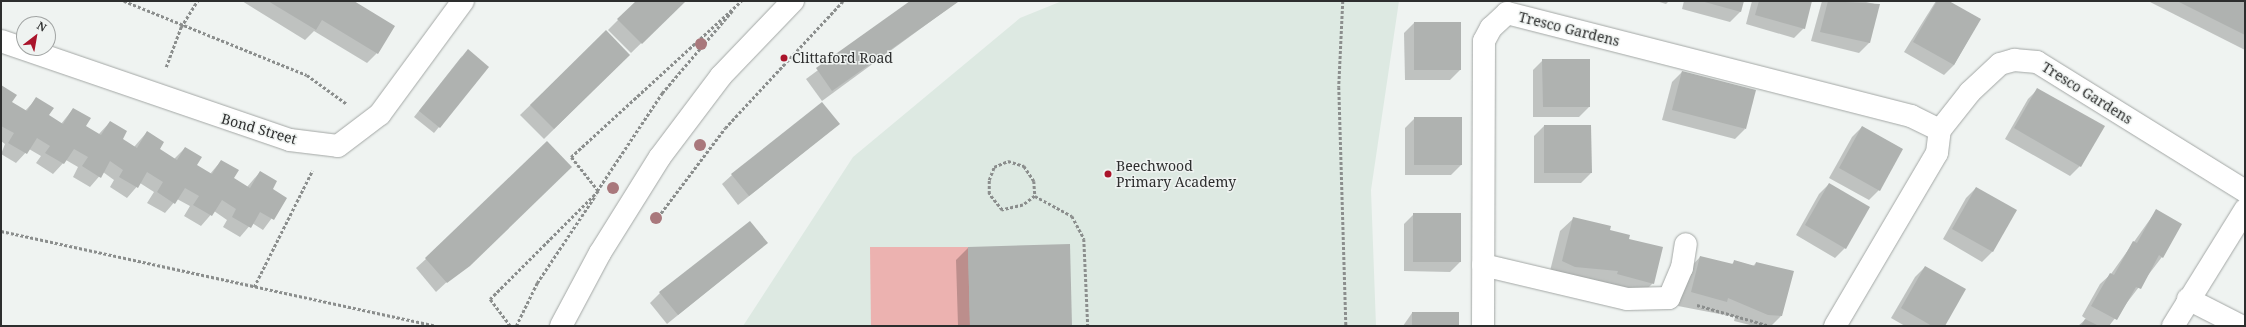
<!DOCTYPE html>
<html>
<head>
<meta charset="utf-8">
<style>
	body { margin:0 }
	#map { position:relative; width:2246px; height:327px; overflow:hidden; background:#eff3f1; font-family:"Noto Serif",serif }
	div>[style] { position:absolute }
	[style*='--x'] { left:calc(var(--x)*1px); top:calc(var(--y)*1px); width:calc(var(--w)*1px); rotate:calc(var(--a)*1deg) }
	.built>* { inset:0; background:#dde9e2 }
	.green>* { inset:0; background:#ecb2b0 }
	.shadow>* { inset:0; background:#0003 }
	.building>* { inset:0; background:#afb2b0 }
	.path>* { height:2.5px; margin-top:-1.25px; transform-origin:0; background:repeating-linear-gradient(90deg,#8b8e8d 0 3px,transparent 0 5px) }
	.roads { filter:drop-shadow(0 0 1px #a3a7a5) drop-shadow(0 0 1px #a3a7a5) }
	.street>* { height:22px; margin:-11px; padding:0 11px; transform-origin:11px; border-radius:11px; background:#fff }
	.secondary>* { height:22px; margin:-11px; padding:0 11px; transform-origin:11px; border-radius:11px; background:#fff }
	.trees>* { width:12px; height:12px; margin:-6px; border-radius:50%; background:#a9787c }
	.dots>* { width:11px; height:11px; translate:-50% -50%; box-sizing:border-box; border:2px solid #eff3f1; border-radius:50% }
	span { translate:-50% -50%; white-space:nowrap; text-align:center; line-height:1.15; -webkit-text-stroke:3px #eff3f1; paint-order:stroke }
	.street-label { font-size:14px; color:#2d2e2e }
	.poi-label { font-size:14px; color:#2d2e2e }
	.left { translate:0 -50%; text-align:left }
	.frame { position:absolute; inset:0; border:2px solid #2d2e2e; pointer-events:none }
	.north { position:absolute; left:16px; top:16px; width:40px; height:40px; box-sizing:border-box; background:#eff3f1; border:1px solid #a1a4a3; border-radius:50%; rotate:31deg; font-size:11px; font-weight:700; line-height:16px; text-align:center; color:#2d2e2e }
	.north::after { content:''; display:block; margin:auto; width:14px; height:18px; background:#aa142b; clip-path:polygon(50% 0,100% 100%,50% 72%,0 100%) }
</style>
</head>
<body>
<div id="map">
	<div class="built">
		<div style="clip-path:polygon(1062px 1px,1399px 1px,1371px 190px,1376px 326px,743px 326px,853px 157px,1020px 18px)"></div>
	</div>
	<div class="green">
		<div style="clip-path:polygon(870px 247px,968px 247px,970px 326px,871px 326px)"></div>
	</div>
	<div class="shadow">
		<div style="clip-path:polygon(242px 1px,352px 1px,377px 53px,367px 63px,314px 31px,305px 40px)"></div>
		<div style="clip-path:polygon(637px 1px,685px 1px,631px 53px,608px 30px)"></div>
		<div style="clip-path:polygon(912px 1px,957px 2px,822px 101px,806px 79px)"></div>
		<div style="clip-path:polygon(1656px 1px,1669px 1px,1666px 4px)"></div>
		<div style="clip-path:polygon(1684px 1px,1743px 1px,1740px 12px,1730px 22px,1682px 9px)"></div>
		<div style="clip-path:polygon(1752px 1px,1811px 1px,1804px 28px,1794px 38px,1746px 24px)"></div>
		<div style="clip-path:polygon(1822px 1px,1862px 1px,1879px 5px,1869px 43px,1859px 53px,1811px 41px)"></div>
		<div style="clip-path:polygon(1936px 1px,1947px 1px,1980px 19px,1954px 65px,1944px 75px,1904px 52px)"></div>
		<div style="clip-path:polygon(2148px 1px,2245px 1px,2245px 50px)"></div>
		<div style="clip-path:polygon(1414px 23px,1460px 23px,1460px 70px,1450px 80px,1405px 80px,1404px 33px)"></div>
		<div style="clip-path:polygon(606px 32px,629px 55px,544px 139px,520px 115px)"></div>
		<div style="clip-path:polygon(462px 56px,439px 127px,434px 133px,414px 117px)"></div>
		<div style="clip-path:polygon(1543px 60px,1589px 107px,1579px 117px,1533px 117px,1533px 70px)"></div>
		<div style="clip-path:polygon(1682px 72px,1745px 129px,1735px 139px,1662px 120px,1672px 82px)"></div>
		<div style="clip-path:polygon(1px 86px,11px 103px,25px 111px,36px 99px,48px 115px,61px 124px,73px 109px,85px 126px,98px 135px,110px 122px,121px 139px,134px 147px,147px 132px,158px 150px,174px 159px,185px 148px,196px 165px,210px 174px,221px 161px,233px 178px,247px 187px,260px 172px,271px 190px,286px 199px,263px 230px,252px 223px,240px 237px,223px 227px,227px 220px,214px 211px,201px 226px,184px 216px,190px 206px,177px 199px,165px 213px,147px 203px,154px 192px,140px 183px,127px 198px,110px 187px,114px 180px,103px 172px,90px 187px,73px 177px,78px 167px,66px 160px,53px 174px,36px 163px,41px 156px,29px 149px,16px 163px,1px 154px,5px 144px,1px 141px)"></div>
		<div style="clip-path:polygon(2038px 89px,2080px 166px,2070px 176px,2005px 139px,2028px 99px)"></div>
		<div style="clip-path:polygon(1415px 118px,1461px 118px,1461px 165px,1451px 175px,1405px 175px,1405px 128px)"></div>
		<div style="clip-path:polygon(839px 124px,738px 205px,722px 184px,732px 175px)"></div>
		<div style="clip-path:polygon(1544px 126px,1591px 173px,1581px 183px,1534px 183px,1534px 136px)"></div>
		<div style="clip-path:polygon(1862px 127px,1902px 149px,1879px 190px,1869px 200px,1829px 178px,1852px 137px)"></div>
		<div style="clip-path:polygon(561px 176px,436px 292px,416px 268px,426px 259px)"></div>
		<div style="clip-path:polygon(1829px 184px,1845px 248px,1835px 258px,1796px 235px,1819px 194px)"></div>
		<div style="clip-path:polygon(1976px 188px,2015px 211px,1992px 252px,1982px 262px,1943px 239px,1966px 198px)"></div>
		<div style="clip-path:polygon(2156px 211px,2162px 257px,2109px 326px,2078px 326px,2086px 319px,2082px 316px,2100px 284px,2111px 274px)"></div>
		<div style="clip-path:polygon(1414px 214px,1460px 262px,1450px 272px,1404px 271px,1404px 224px)"></div>
		<div style="clip-path:polygon(1574px 218px,1628px 240px,1653px 283px,1639px 297px,1549px 275px,1560px 231px)"></div>
		<div style="clip-path:polygon(767px 243px,667px 324px,650px 303px,660px 293px)"></div>
		<div style="clip-path:polygon(968px 248px,1071px 326px,958px 326px,956px 260px)"></div>
		<div style="clip-path:polygon(1700px 257px,1731px 265px,1735px 261px,1753px 266px,1756px 263px,1781px 316px,1771px 326px,1754px 326px,1734px 321px,1735px 317px,1678px 306px,1687px 271px)"></div>
		<div style="clip-path:polygon(1925px 267px,1944px 326px,1905px 326px,1891px 318px,1915px 277px)"></div>
		<div style="clip-path:polygon(1412px 313px,1458px 326px,1403px 326px)"></div>
	</div>
	<div class="building">
		<div style="clip-path:polygon(268px 1px,354px 1px,395px 26px,378px 54px,322px 20px,316px 30px)"></div>
		<div style="clip-path:polygon(636px 1px,686px 1px,642px 44px,617px 19px)"></div>
		<div style="clip-path:polygon(910px 1px,958px 2px,832px 91px,816px 68px)"></div>
		<div style="clip-path:polygon(1701px 1px,1744px 1px,1741px 12px)"></div>
		<div style="clip-path:polygon(1759px 1px,1812px 1px,1805px 29px,1755px 15px)"></div>
		<div style="clip-path:polygon(1828px 1px,1880px 4px,1870px 43px,1820px 32px)"></div>
		<div style="clip-path:polygon(1937px 1px,1949px 1px,1981px 19px,1954px 65px,1913px 42px)"></div>
		<div style="clip-path:polygon(2177px 1px,2245px 1px,2245px 35px)"></div>
		<div style="clip-path:polygon(1414px 22px,1461px 22px,1461px 70px,1414px 70px)"></div>
		<div style="clip-path:polygon(606px 30px,630px 55px,554px 129px,530px 105px)"></div>
		<div style="clip-path:polygon(468px 49px,489px 67px,440px 128px,419px 111px)"></div>
		<div style="clip-path:polygon(1542px 59px,1590px 59px,1590px 107px,1543px 107px)"></div>
		<div style="clip-path:polygon(1682px 71px,1756px 90px,1746px 129px,1672px 110px)"></div>
		<div style="clip-path:polygon(1px 85px,17px 95px,12px 102px,27px 111px,36px 97px,54px 108px,49px 115px,63px 124px,73px 108px,91px 118px,86px 126px,101px 135px,110px 121px,127px 131px,123px 139px,137px 148px,147px 131px,164px 142px,160px 149px,177px 160px,185px 147px,202px 157px,197px 165px,212px 174px,221px 160px,239px 170px,234px 178px,250px 188px,260px 171px,277px 181px,273px 189px,287px 198px,274px 220px,260px 212px,251px 228px,232px 217px,236px 209px,222px 200px,212px 216px,193px 205px,199px 196px,185px 188px,175px 204px,157px 192px,163px 182px,147px 172px,138px 188px,119px 177px,123px 170px,110px 161px,101px 178px,82px 166px,88px 157px,74px 149px,64px 164px,45px 153px,50px 146px,37px 138px,27px 154px,8px 143px,14px 133px,1px 126px)"></div>
		<div style="clip-path:polygon(2037px 88px,2105px 126px,2081px 167px,2014px 128px)"></div>
		<div style="clip-path:polygon(822px 102px,840px 124px,749px 196px,731px 174px)"></div>
		<div style="clip-path:polygon(1414px 117px,1462px 117px,1462px 165px,1414px 165px)"></div>
		<div style="clip-path:polygon(1544px 125px,1591px 125px,1592px 173px,1544px 173px)"></div>
		<div style="clip-path:polygon(1862px 126px,1903px 149px,1880px 191px,1839px 168px)"></div>
		<div style="clip-path:polygon(547px 141px,572px 167px,470px 266px,447px 283px,425px 258px)"></div>
		<div style="clip-path:polygon(1829px 183px,1870px 207px,1846px 249px,1805px 225px)"></div>
		<div style="clip-path:polygon(1976px 187px,2017px 210px,1993px 252px,1952px 229px)"></div>
		<div style="clip-path:polygon(2156px 209px,2182px 224px,2163px 258px,2159px 255px,2141px 289px,2136px 287px,2117px 320px,2091px 306px,2110px 273px,2114px 275px,2133px 241px,2137px 243px)"></div>
		<div style="clip-path:polygon(1413px 213px,1461px 213px,1461px 262px,1413px 262px)"></div>
		<div style="clip-path:polygon(1573px 217px,1611px 226px,1610px 230px,1630px 235px,1629px 239px,1663px 247px,1654px 284px,1617px 274px,1618px 271px,1575px 267px,1562px 261px)"></div>
		<div style="clip-path:polygon(750px 221px,768px 243px,678px 315px,659px 292px)"></div>
		<div style="clip-path:polygon(1070px 244px,1072px 326px,970px 326px,968px 247px)"></div>
		<div style="clip-path:polygon(1700px 256px,1733px 264px,1734px 260px,1755px 266px,1756px 262px,1794px 271px,1782px 316px,1768px 315px,1728px 298px,1727px 302px,1691px 292px)"></div>
		<div style="clip-path:polygon(1925px 266px,1966px 289px,1945px 326px,1932px 326px,1901px 308px)"></div>
		<div style="clip-path:polygon(1412px 312px,1459px 312px,1459px 326px,1412px 326px)"></div>
		<div style="clip-path:polygon(2085px 319px,2099px 326px,2081px 326px)"></div>
	</div>
	<div class="path">
		<div style="--x:124;--y:1;--w:197;--a:22"></div>
		<div style="--x:307;--y:75;--w:49;--a:35.9"></div>
		<div style="--x:1343;--y:1;--w:86;--a:92.7"></div>
		<div style="--x:1339;--y:87;--w:239;--a:88.3"></div>
		<div style="--x:166;--y:67;--w:43;--a:-69.4"></div>
		<div style="--x:181;--y:27;--w:31;--a:-58"></div>
		<div style="--x:1008;--y:161;--w:17;--a:17"></div>
		<div style="--x:1024;--y:166;--w:18;--a:56"></div>
		<div style="--x:1034;--y:181;--w:15;--a:86"></div>
		<div style="--x:1035;--y:196;--w:15;--a:143"></div>
		<div style="--x:1023;--y:205;--w:22;--a:167"></div>
		<div style="--x:1002;--y:210;--w:21;--a:-129"></div>
		<div style="--x:989;--y:194;--w:14;--a:-90"></div>
		<div style="--x:989;--y:180;--w:14;--a:-69"></div>
		<div style="--x:994;--y:167;--w:15;--a:-23"></div>
		<div style="--x:597;--y:191;--w:118;--a:-56.4"></div>
		<div style="--x:662;--y:93;--w:109;--a:-49.5"></div>
		<div style="--x:1035;--y:196;--w:42;--a:28.4"></div>
		<div style="--x:1072;--y:216;--w:26;--a:62"></div>
		<div style="--x:1084;--y:239;--w:87;--a:87.4"></div>
		<div style="--x:655;--y:221;--w:116;--a:-53"></div>
		<div style="--x:725;--y:128;--w:173;--a:-47.1"></div>
		<div style="--x:1;--y:231;--w:445;--a:12.3"></div>
		<div style="--x:254;--y:287;--w:130;--a:-63.4"></div>
		<div style="--x:1697;--y:305;--w:76;--a:16"></div>
		<div style="--x:510;--y:326;--w:34;--a:-127"></div>
		<div style="--x:490;--y:299;--w:153;--a:-45"></div>
		<div style="--x:598;--y:191;--w:43;--a:-128.5"></div>
		<div style="--x:571;--y:157;--w:231;--a:-42.5"></div>
		<div style="--x:516;--y:326;--w:48;--a:-64"></div>
		<div style="--x:537;--y:283;--w:105;--a:-56.3"></div>
	</div>
	<div class="roads">
		<div class="street">
			<div style="--x:1;--y:41;--w:305;--a:18.9"></div>
			<div style="--x:290;--y:140;--w:48;--a:7.1"></div>
			<div style="--x:338;--y:146;--w:53;--a:-37.3"></div>
			<div style="--x:380;--y:114;--w:140;--a:-53.7"></div>
			<div style="--x:1483;--y:265;--w:148;--a:13.3"></div>
			<div style="--x:1627;--y:299;--w:42;--a:-1.4"></div>
			<div style="--x:1669;--y:298;--w:33;--a:-67"></div>
			<div style="--x:1682;--y:268;--w:24;--a:-81"></div>
			<div style="--x:2188;--y:299;--w:59;--a:27"></div>
			<div style="--x:1483;--y:326;--w:285;--a:-89.8"></div>
			<div style="--x:1484;--y:41;--w:15;--a:-62"></div>
			<div style="--x:1491;--y:28;--w:22;--a:-43"></div>
			<div style="--x:1507;--y:13;--w:417;--a:14.3"></div>
			<div style="--x:1911;--y:116;--w:32;--a:26"></div>
			<div style="--x:1835;--y:326;--w:201;--a:-59.5"></div>
			<div style="--x:1937;--y:153;--w:23;--a:-83"></div>
			<div style="--x:1940;--y:130;--w:48;--a:-51.7"></div>
			<div style="--x:1970;--y:92;--w:41;--a:-43"></div>
			<div style="--x:2000;--y:64;--w:15;--a:-16"></div>
			<div style="--x:2014;--y:60;--w:23;--a:5"></div>
			<div style="--x:2037;--y:62;--w:245;--a:31.8"></div>
			<div style="--x:2173;--y:326;--w:137;--a:-58.2"></div>
		</div>
		<div class="secondary">
			<div style="--x:561;--y:326;--w:83;--a:-61.9"></div>
			<div style="--x:600;--y:253;--w:113;--a:-58"></div>
			<div style="--x:660;--y:157;--w:101;--a:-53"></div>
			<div style="--x:721;--y:76;--w:104;--a:-46.2"></div>
		</div>
	</div>
	<div class="trees">
		<div style="left:701px;top:44px"></div>
		<div style="left:700px;top:145px"></div>
		<div style="left:613px;top:188px"></div>
		<div style="left:656px;top:218px"></div>
	</div>
	<div class="dots">
		<div style="left:784px;top:58px;background:#aa142b"></div>
		<div style="left:1108px;top:174px;background:#aa142b"></div>
	</div>
	<div class="street-label">
		<span style="left:1569px;top:29px;rotate:14deg">Tresco Gardens</span>
		<span style="left:2087px;top:93px;rotate:32deg">Tresco Gardens</span>
		<span style="left:259px;top:129px;rotate:16deg">Bond Street</span>
	</div>
	<div class="poi-label">
		<span class="left" style="left:792px;top:58px">Clittaford Road</span>
		<span class="left" style="left:1116px;top:174px">Beechwood<br>Primary Academy</span>
	</div>
	<div class="frame"></div>
	<div class="north">N</div>
</div>
</body>
</html>
